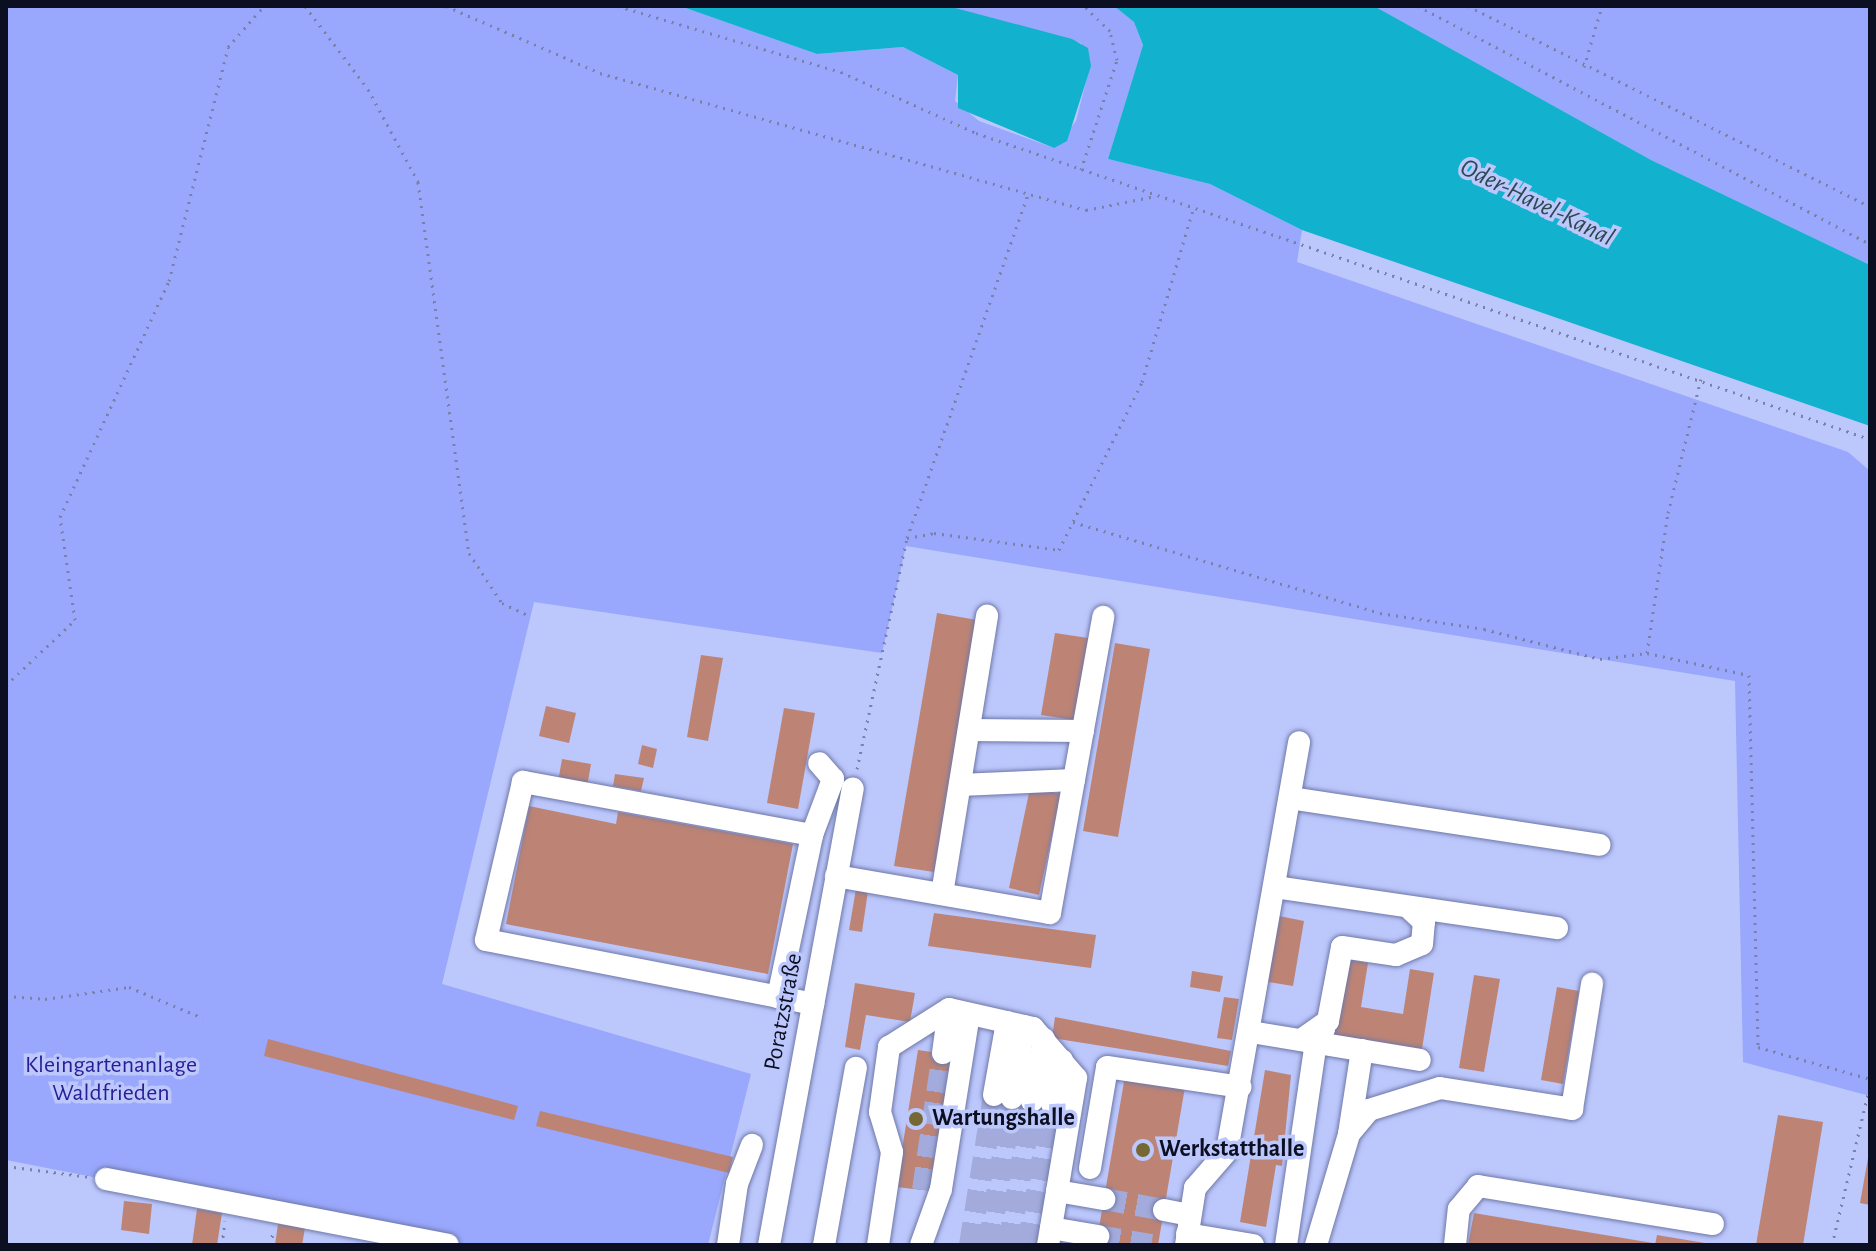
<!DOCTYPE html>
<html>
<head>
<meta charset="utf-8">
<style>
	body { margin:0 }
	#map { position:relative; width:1876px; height:1251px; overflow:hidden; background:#bcc7fc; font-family:"Alegreya Sans",sans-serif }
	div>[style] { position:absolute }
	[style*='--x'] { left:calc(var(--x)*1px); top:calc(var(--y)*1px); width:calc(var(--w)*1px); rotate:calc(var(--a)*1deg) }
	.green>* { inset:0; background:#99a7fc }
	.water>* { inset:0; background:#12b1ce }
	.building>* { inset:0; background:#bd8475 }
	.minor-tunnel>* { height:22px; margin-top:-11px; transform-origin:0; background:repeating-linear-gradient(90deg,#a2abdb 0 22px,transparent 0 33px) }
	.path>* { height:3px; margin-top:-1.5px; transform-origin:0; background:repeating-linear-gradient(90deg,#7981a9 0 2px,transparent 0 8px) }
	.roads { filter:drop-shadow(0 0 2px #6f78a8) drop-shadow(0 0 2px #6f78a8) }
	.minor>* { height:22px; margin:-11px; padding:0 11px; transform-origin:11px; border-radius:11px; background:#fff }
	.dots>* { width:22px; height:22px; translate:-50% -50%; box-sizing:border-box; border:4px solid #bcc7fc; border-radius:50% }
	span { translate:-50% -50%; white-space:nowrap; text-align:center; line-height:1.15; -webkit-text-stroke:7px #bcc7fc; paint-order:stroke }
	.street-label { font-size:24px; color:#0c0f21 }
	.park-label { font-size:24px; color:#291d95 }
	.poi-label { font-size:24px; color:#0c0f21; font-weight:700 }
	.left { translate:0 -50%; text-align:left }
	.water-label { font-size:26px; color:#2b484f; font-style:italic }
	.frame { position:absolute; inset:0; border:8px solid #0c0f21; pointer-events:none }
</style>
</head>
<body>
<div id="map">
	<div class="green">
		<div style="clip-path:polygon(6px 6px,680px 6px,817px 54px,903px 47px,958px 75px,955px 101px,979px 121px,1054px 148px,1076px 121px,1088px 74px,1081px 43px,948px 6px,1114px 6px,1134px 22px,1143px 45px,1108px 159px,1210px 184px,1302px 230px,1297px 262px,1848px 452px,1870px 471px,1870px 1096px,1743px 1062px,1735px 681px,906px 546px,882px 653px,534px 602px,442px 984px,751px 1074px,708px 1245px,443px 1245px,6px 1160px)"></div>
		<div style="clip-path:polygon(1374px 6px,1870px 6px,1870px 265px,1651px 160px)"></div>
	</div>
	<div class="water">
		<div style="clip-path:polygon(680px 6px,948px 6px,1072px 39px,1088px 48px,1091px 66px,1067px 141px,1054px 148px,958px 108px,958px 75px,903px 47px,817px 54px)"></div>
		<div style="clip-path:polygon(1114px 6px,1374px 6px,1651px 160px,1870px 265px,1870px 426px,1302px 230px,1210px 184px,1108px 159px,1143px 45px,1134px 22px)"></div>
	</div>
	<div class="building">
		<div style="clip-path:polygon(937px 613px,977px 620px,934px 872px,894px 866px)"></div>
		<div style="clip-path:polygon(1055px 633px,1088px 638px,1074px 720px,1041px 715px)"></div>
		<div style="clip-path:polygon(1115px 643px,1150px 649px,1118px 837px,1083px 831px)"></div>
		<div style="clip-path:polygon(701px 655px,723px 658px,708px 741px,687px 737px)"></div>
		<div style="clip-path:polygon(546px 706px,576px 713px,569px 743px,539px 736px)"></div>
		<div style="clip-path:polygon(784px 708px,815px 713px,798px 809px,767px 803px)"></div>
		<div style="clip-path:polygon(642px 745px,657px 749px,653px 768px,638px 764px)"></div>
		<div style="clip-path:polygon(562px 759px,591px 764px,587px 787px,558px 782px)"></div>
		<div style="clip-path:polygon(615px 774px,644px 778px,641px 791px,613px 786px)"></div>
		<div style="clip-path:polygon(1030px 788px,1061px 794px,1039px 895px,1009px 888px)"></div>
		<div style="clip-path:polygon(529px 806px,616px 824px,618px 812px,793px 844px,768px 974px,506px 924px)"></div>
		<div style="clip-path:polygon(856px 889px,868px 891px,862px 932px,849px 930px)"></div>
		<div style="clip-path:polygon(934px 913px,1096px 935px,1091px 968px,928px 946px)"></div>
		<div style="clip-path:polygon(1279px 916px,1304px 921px,1293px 986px,1268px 982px)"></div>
		<div style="clip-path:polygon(1344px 959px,1368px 963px,1361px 1007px,1403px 1014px,1410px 969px,1434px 973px,1422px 1049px,1332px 1034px)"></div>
		<div style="clip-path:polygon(1192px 971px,1223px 976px,1220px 992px,1190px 987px)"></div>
		<div style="clip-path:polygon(1474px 975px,1500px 979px,1484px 1072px,1459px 1068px)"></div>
		<div style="clip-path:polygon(855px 983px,915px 993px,910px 1022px,866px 1015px,860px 1050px,845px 1047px)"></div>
		<div style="clip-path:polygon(1557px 987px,1579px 991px,1563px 1084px,1541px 1080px)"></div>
		<div style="clip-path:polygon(1224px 997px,1239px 999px,1232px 1040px,1217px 1038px)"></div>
		<div style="clip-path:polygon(1055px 1017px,1231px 1051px,1228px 1066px,1052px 1038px)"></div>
		<div style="clip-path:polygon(268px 1039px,518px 1106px,514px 1120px,264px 1056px)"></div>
		<div style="clip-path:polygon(918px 1050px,952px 1055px,931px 1191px,896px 1187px)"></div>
		<div style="clip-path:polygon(1265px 1070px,1291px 1075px,1282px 1166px,1276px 1165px,1266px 1227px,1240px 1222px)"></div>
		<div style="clip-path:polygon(1125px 1076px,1185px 1087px,1158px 1245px,1096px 1245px)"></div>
		<div style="clip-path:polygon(540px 1111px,733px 1157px,729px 1173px,536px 1126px)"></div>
		<div style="clip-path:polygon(1778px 1115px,1823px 1122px,1803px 1245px,1756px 1245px)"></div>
		<div style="clip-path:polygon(1868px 1158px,1870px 1158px,1870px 1205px,1860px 1203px)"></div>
		<div style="clip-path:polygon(124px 1201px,152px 1204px,149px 1234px,121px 1230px)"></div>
		<div style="clip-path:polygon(197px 1209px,222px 1213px,217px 1245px,192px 1245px)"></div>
		<div style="clip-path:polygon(1474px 1213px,1653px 1243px,1652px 1245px,1468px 1245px)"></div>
		<div style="clip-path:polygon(278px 1224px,305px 1228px,302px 1245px,275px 1245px)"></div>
		<div style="clip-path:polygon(1657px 1235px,1705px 1243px,1705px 1245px,1655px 1245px)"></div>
	</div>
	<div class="minor-tunnel">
		<div style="--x:923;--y:1190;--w:138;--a:-81.7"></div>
		<div style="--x:1104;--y:1199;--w:61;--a:10.4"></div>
		<div style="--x:1098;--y:1236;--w:54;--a:9.6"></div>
		<div style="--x:970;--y:1245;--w:152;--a:-80.9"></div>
		<div style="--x:989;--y:1245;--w:149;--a:-81.1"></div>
		<div style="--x:1009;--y:1245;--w:146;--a:-80.9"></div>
		<div style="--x:1028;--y:1245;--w:143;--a:-80.3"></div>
	</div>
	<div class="path">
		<div style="--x:305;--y:6;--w:104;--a:52.8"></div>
		<div style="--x:368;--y:89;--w:106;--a:61.7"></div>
		<div style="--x:418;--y:182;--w:374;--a:82.2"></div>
		<div style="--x:469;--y:553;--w:60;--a:56.6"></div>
		<div style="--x:502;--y:603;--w:31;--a:25"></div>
		<div style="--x:446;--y:6;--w:168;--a:23.5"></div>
		<div style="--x:600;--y:73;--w:505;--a:15.74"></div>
		<div style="--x:1086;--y:210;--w:71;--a:-11.3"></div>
		<div style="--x:618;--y:6;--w:233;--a:16.5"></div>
		<div style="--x:841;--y:72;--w:148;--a:24.3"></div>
		<div style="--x:976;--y:133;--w:945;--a:18.9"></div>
		<div style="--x:1418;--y:6;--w:511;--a:27.77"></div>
		<div style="--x:1468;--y:6;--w:449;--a:26.5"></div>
		<div style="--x:1584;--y:67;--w:64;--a:-73.6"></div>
		<div style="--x:1081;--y:170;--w:116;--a:-71.9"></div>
		<div style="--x:1117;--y:60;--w:30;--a:-104"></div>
		<div style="--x:1110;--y:31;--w:36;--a:-136"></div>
		<div style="--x:1073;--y:522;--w:320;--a:16.5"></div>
		<div style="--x:1380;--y:613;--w:105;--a:8.7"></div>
		<div style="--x:1484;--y:629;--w:120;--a:14.5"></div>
		<div style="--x:1600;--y:659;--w:47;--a:-7.3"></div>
		<div style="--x:1647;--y:653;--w:142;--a:-81.5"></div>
		<div style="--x:1668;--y:513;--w:138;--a:-76.2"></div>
		<div style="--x:907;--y:538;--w:27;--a:-10"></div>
		<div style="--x:934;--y:533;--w:126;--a:7.7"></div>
		<div style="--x:1059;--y:550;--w:187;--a:-63.7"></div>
		<div style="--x:1142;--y:382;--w:184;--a:-73.5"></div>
		<div style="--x:1647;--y:653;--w:104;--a:12.2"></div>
		<div style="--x:1749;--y:675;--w:372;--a:88.6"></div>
		<div style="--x:1758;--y:1047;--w:116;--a:15.9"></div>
		<div style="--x:6;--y:685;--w:95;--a:-43.3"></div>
		<div style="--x:75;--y:620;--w:104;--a:-98.3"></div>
		<div style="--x:60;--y:517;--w:260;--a:-65.2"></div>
		<div style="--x:169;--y:281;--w:241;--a:-75.8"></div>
		<div style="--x:228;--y:47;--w:55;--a:-48.7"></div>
		<div style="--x:857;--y:769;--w:236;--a:-77.8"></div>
		<div style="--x:907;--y:538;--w:364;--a:-70.6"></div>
		<div style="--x:6;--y:996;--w:39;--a:4"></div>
		<div style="--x:45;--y:999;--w:85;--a:-8.1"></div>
		<div style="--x:129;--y:987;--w:80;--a:22.7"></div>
		<div style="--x:6;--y:1166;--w:85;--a:7.5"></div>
		<div style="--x:222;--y:1245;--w:24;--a:-83"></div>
		<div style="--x:271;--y:1245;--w:15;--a:-82"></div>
		<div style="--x:1832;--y:1245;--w:163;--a:-76.6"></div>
	</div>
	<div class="roads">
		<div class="minor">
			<div style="--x:969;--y:730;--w:114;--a:0.5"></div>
			<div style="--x:960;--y:785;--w:114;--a:-2.5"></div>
			<div style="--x:1290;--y:798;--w:313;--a:8.6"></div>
			<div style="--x:812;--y:835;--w:60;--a:-69.4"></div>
			<div style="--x:833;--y:779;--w:21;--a:-131"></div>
			<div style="--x:836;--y:876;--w:217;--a:9.8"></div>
			<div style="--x:1050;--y:913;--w:301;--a:-79.8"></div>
			<div style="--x:1275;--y:887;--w:285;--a:8.3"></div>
			<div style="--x:942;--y:894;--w:282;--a:-80.8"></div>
			<div style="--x:778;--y:997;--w:166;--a:-78.1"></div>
			<div style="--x:812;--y:835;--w:294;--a:-169.6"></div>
			<div style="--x:523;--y:782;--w:162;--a:103.2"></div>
			<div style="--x:486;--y:940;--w:298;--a:11"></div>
			<div style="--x:778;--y:997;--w:36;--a:11"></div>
			<div style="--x:1251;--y:1032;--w:171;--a:9.4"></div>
			<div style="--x:1301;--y:1040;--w:33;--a:-35"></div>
			<div style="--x:1328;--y:1021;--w:75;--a:-79.3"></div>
			<div style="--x:1342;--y:947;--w:55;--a:8.4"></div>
			<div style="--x:1396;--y:955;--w:28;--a:-23"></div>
			<div style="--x:1422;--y:944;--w:22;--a:-85"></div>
			<div style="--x:1424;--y:922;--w:22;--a:-137"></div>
			<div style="--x:943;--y:1053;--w:44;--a:-82.2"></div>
			<div style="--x:994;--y:1095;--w:74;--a:-79.9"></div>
			<div style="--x:1012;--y:1098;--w:73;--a:-80.5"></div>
			<div style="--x:1032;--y:1101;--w:63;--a:-79"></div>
			<div style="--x:1052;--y:1104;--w:45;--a:-77.2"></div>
			<div style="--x:1349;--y:1134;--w:31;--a:-50"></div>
			<div style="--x:1369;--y:1110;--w:74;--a:-17.2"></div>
			<div style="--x:1440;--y:1088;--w:134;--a:9"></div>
			<div style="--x:1572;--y:1109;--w:127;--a:-80.9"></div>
			<div style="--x:1090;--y:1168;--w:102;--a:-80.4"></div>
			<div style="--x:1107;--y:1067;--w:135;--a:8.5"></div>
			<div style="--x:106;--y:1179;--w:348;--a:10.9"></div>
			<div style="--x:1057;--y:1191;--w:48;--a:9.7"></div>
			<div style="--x:1164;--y:1210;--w:26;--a:11"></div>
			<div style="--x:1051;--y:1228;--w:48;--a:9.7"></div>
			<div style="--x:1187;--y:1234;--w:67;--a:9.5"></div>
			<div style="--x:728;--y:1245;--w:62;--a:-81.6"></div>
			<div style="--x:737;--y:1184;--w:42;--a:-69"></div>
			<div style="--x:769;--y:1245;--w:464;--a:-79.6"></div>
			<div style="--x:824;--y:1245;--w:180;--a:-79.8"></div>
			<div style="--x:878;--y:1245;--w:94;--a:-81.4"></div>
			<div style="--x:892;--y:1152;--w:42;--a:-106.7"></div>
			<div style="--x:880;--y:1112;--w:66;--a:-82.1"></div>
			<div style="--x:889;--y:1047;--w:71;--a:-32.3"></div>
			<div style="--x:949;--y:1009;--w:86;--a:12.7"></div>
			<div style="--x:1033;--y:1028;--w:66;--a:49.3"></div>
			<div style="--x:1076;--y:1078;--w:169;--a:99.5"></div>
			<div style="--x:921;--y:1245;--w:59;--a:-70.3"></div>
			<div style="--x:941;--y:1189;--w:177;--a:-80.9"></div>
			<div style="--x:1186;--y:1245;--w:58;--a:-81"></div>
			<div style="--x:1195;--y:1188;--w:49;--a:-49.1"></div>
			<div style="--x:1227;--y:1151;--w:415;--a:-80"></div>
			<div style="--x:1286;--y:1245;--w:204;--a:-81.6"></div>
			<div style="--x:1316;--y:1043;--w:16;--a:-60"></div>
			<div style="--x:1316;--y:1245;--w:116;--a:-73.4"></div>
			<div style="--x:1349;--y:1134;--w:85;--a:-81.2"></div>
			<div style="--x:1455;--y:1245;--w:36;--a:-84"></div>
			<div style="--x:1459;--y:1209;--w:30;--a:-50"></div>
			<div style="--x:1478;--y:1186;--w:238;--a:9.2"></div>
		</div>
	</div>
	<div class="dots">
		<div style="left:916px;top:1119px;background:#756835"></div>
		<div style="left:1143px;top:1150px;background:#756835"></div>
	</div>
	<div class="street-label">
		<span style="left:784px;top:1012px;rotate:-79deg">Poratzstraße</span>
	</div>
	<div class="park-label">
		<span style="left:111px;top:1080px">Kleingartenanlage<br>Waldfrieden</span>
	</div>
	<div class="poi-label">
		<span class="left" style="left:932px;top:1119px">Wartungshalle</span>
		<span class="left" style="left:1159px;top:1150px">Werkstatthalle</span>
	</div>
	<div class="water-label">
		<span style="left:1537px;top:203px;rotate:26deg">Oder-Havel-Kanal</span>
	</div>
	<div class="frame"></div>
</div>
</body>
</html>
